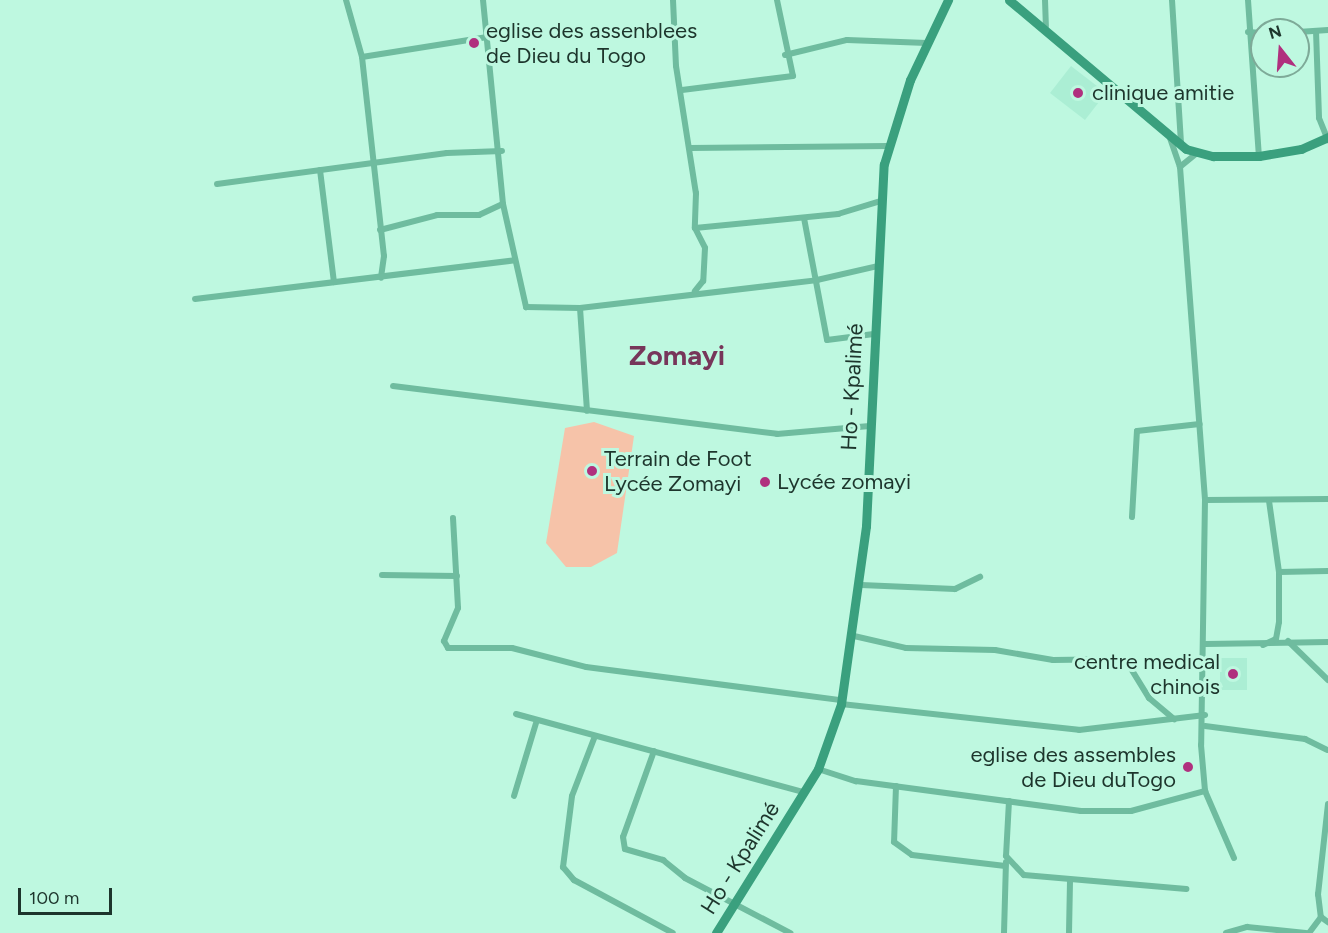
<!DOCTYPE html>
<html>
<head>
<meta charset="utf-8">
<style>
	body { margin:0 }
	#map { position:relative; width:1328px; height:933px; overflow:hidden; background:#bef8e0; font-family:Figtree,sans-serif }
	div>[style] { position:absolute }
	[style*='--x'] { left:calc(var(--x)*1px); top:calc(var(--y)*1px); width:calc(var(--w)*1px); rotate:calc(var(--a)*1deg) }
	.built>* { inset:0; background:#abeed4 }
	.green>* { inset:0; background:#f6c3a9 }
	.street>* { height:6px; margin:-3px; padding:0 3px; transform-origin:3px; border-radius:3px; background:#6fbc9f }
	.secondary>* { height:9px; margin:-4.5px; padding:0 4.5px; transform-origin:4.5px; border-radius:4.5px; background:#3aa07e }
	.dots>* { width:16px; height:16px; translate:-50% -50%; box-sizing:border-box; border:3px solid #bef8e0; border-radius:50% }
	span { translate:-50% -50%; white-space:nowrap; text-align:center; line-height:1.15; -webkit-text-stroke:6px #bef8e0; paint-order:stroke }
	.poi-label { font-size:22px; color:#1d352c }
	.left { translate:0 -50%; text-align:left }
	.right { translate:-100% -50%; text-align:right }
	.street-label { font-size:22px; color:#1d352c }
	.district-label { font-size:28px; color:#77365a; font-weight:700 }
	.north { position:absolute; left:1250px; top:18px; width:60px; height:60px; box-sizing:border-box; background:#bef8e0; border:2px solid #7eaa98; border-radius:50%; rotate:343deg; font-size:16px; font-weight:700; line-height:24px; text-align:center; color:#1d352c }
	.north::after { content:''; display:block; margin:auto; width:21px; height:27px; background:#b0307e; clip-path:polygon(50% 0,100% 100%,50% 72%,0 100%) }
	.scale { position:absolute; left:18px; top:888px; width:94px; height:27px; box-sizing:border-box; border:3px solid #1d352c; border-top:0; padding-left:8px; font-size:18px; line-height:21px; white-space:nowrap; color:#1d352c; -webkit-text-stroke:4px #bef8e0; paint-order:stroke }
</style>
</head>
<body>
<div id="map">
	<div class="built">
		<div style="clip-path:polygon(1071px 66px,1106px 93px,1085px 120px,1050px 93px)"></div>
		<div style="clip-path:polygon(1220px 658px,1247px 658px,1247px 690px,1220px 690px)"></div>
	</div>
	<div class="green">
		<div style="clip-path:polygon(594px 422px,634px 436px,617px 553px,591px 567px,566px 567px,546px 543px,565px 428px)"></div>
	</div>
	<div class="street">
		<div style="--x:346;--y:0;--w:59;--a:74.3"></div>
		<div style="--x:362;--y:57;--w:200;--a:83.7"></div>
		<div style="--x:384;--y:256;--w:22;--a:98"></div>
		<div style="--x:483;--y:0;--w:205;--a:84.4"></div>
		<div style="--x:503;--y:204;--w:106;--a:77.4"></div>
		<div style="--x:526;--y:307;--w:54;--a:1.1"></div>
		<div style="--x:580;--y:308;--w:239;--a:-6.7"></div>
		<div style="--x:817;--y:280;--w:63;--a:-12.9"></div>
		<div style="--x:673;--y:0;--w:66;--a:87.4"></div>
		<div style="--x:676;--y:66;--w:129;--a:81.1"></div>
		<div style="--x:696;--y:193;--w:35;--a:92"></div>
		<div style="--x:695;--y:228;--w:22;--a:63"></div>
		<div style="--x:705;--y:248;--w:33;--a:93"></div>
		<div style="--x:703;--y:281;--w:13;--a:129"></div>
		<div style="--x:1045;--y:0;--w:26;--a:88"></div>
		<div style="--x:1172;--y:0;--w:145;--a:86.4"></div>
		<div style="--x:1248;--y:0;--w:156;--a:86"></div>
		<div style="--x:1316;--y:31;--w:87;--a:88"></div>
		<div style="--x:1319;--y:118;--w:24;--a:68"></div>
		<div style="--x:1248;--y:32;--w:14;--a:4"></div>
		<div style="--x:1298;--y:32;--w:30;--a:-4"></div>
		<div style="--x:785;--y:55;--w:64;--a:-13.6"></div>
		<div style="--x:847;--y:40;--w:80;--a:2.1"></div>
		<div style="--x:362;--y:57;--w:127;--a:-9.1"></div>
		<div style="--x:682;--y:90;--w:112;--a:-7.2"></div>
		<div style="--x:793;--y:76;--w:78;--a:-101.9"></div>
		<div style="--x:1170;--y:138;--w:31;--a:71"></div>
		<div style="--x:690;--y:148;--w:198;--a:-0.6"></div>
		<div style="--x:1197;--y:153;--w:22;--a:141"></div>
		<div style="--x:1180;--y:167;--w:334;--a:85.7"></div>
		<div style="--x:1205;--y:500;--w:245;--a:90.9"></div>
		<div style="--x:1201;--y:745;--w:46;--a:85"></div>
		<div style="--x:1205;--y:791;--w:73;--a:66.6"></div>
		<div style="--x:320;--y:170;--w:113;--a:82.9"></div>
		<div style="--x:217;--y:184;--w:232;--a:-7.7"></div>
		<div style="--x:447;--y:153;--w:55;--a:-2.1"></div>
		<div style="--x:804;--y:218;--w:124;--a:79.3"></div>
		<div style="--x:827;--y:340;--w:47;--a:-7.3"></div>
		<div style="--x:695;--y:228;--w:144;--a:-5.6"></div>
		<div style="--x:838;--y:214;--w:45;--a:-16.8"></div>
		<div style="--x:380;--y:230;--w:59;--a:-14.7"></div>
		<div style="--x:437;--y:215;--w:42;--a:0"></div>
		<div style="--x:479;--y:215;--w:26;--a:-25"></div>
		<div style="--x:195;--y:299;--w:322;--a:-6.9"></div>
		<div style="--x:580;--y:308;--w:103;--a:86.1"></div>
		<div style="--x:393;--y:386;--w:387;--a:7.1"></div>
		<div style="--x:777;--y:434;--w:93;--a:-4.9"></div>
		<div style="--x:1205;--y:500;--w:123;--a:-0.5"></div>
		<div style="--x:1132;--y:517;--w:86;--a:-86.7"></div>
		<div style="--x:1137;--y:431;--w:63;--a:-6.3"></div>
		<div style="--x:453;--y:518;--w:90;--a:86.8"></div>
		<div style="--x:458;--y:608;--w:36;--a:113"></div>
		<div style="--x:444;--y:641;--w:8;--a:60"></div>
		<div style="--x:448;--y:648;--w:64;--a:0"></div>
		<div style="--x:512;--y:648;--w:76;--a:14.4"></div>
		<div style="--x:586;--y:667;--w:257;--a:7.4"></div>
		<div style="--x:1279;--y:572;--w:49;--a:-1.2"></div>
		<div style="--x:382;--y:575;--w:75;--a:0.8"></div>
		<div style="--x:861;--y:585;--w:94;--a:2.4"></div>
		<div style="--x:955;--y:589;--w:28;--a:-26"></div>
		<div style="--x:854;--y:636;--w:53;--a:13"></div>
		<div style="--x:906;--y:648;--w:89;--a:1.3"></div>
		<div style="--x:995;--y:650;--w:59;--a:9.8"></div>
		<div style="--x:1053;--y:660;--w:72;--a:-0.8"></div>
		<div style="--x:1125;--y:659;--w:46;--a:58.4"></div>
		<div style="--x:1149;--y:698;--w:33;--a:40"></div>
		<div style="--x:1288;--y:641;--w:56;--a:44.3"></div>
		<div style="--x:1205;--y:644;--w:123;--a:-0.9"></div>
		<div style="--x:1263;--y:645;--w:14;--a:-25"></div>
		<div style="--x:1276;--y:639;--w:17;--a:-80"></div>
		<div style="--x:1279;--y:622;--w:50;--a:-90"></div>
		<div style="--x:1279;--y:572;--w:72;--a:-98"></div>
		<div style="--x:841;--y:704;--w:239;--a:6.2"></div>
		<div style="--x:1079;--y:730;--w:127;--a:-6.8"></div>
		<div style="--x:516;--y:714;--w:298;--a:15.2"></div>
		<div style="--x:1205;--y:726;--w:101;--a:7.4"></div>
		<div style="--x:1305;--y:739;--w:25;--a:26"></div>
		<div style="--x:595;--y:736;--w:64;--a:111"></div>
		<div style="--x:572;--y:796;--w:72;--a:97.2"></div>
		<div style="--x:563;--y:867;--w:17;--a:50"></div>
		<div style="--x:574;--y:880;--w:112;--a:28.2"></div>
		<div style="--x:654;--y:751;--w:91;--a:109.8"></div>
		<div style="--x:623;--y:837;--w:12;--a:81"></div>
		<div style="--x:625;--y:849;--w:40;--a:16"></div>
		<div style="--x:663;--y:860;--w:28;--a:39"></div>
		<div style="--x:685;--y:878;--w:119;--a:27.6"></div>
		<div style="--x:818;--y:769;--w:40;--a:18"></div>
		<div style="--x:856;--y:781;--w:227;--a:7.6"></div>
		<div style="--x:1081;--y:811;--w:50;--a:0"></div>
		<div style="--x:1131;--y:811;--w:77;--a:-15.1"></div>
		<div style="--x:896;--y:786;--w:56;--a:92"></div>
		<div style="--x:894;--y:842;--w:22;--a:36"></div>
		<div style="--x:912;--y:855;--w:94;--a:6.7"></div>
		<div style="--x:514;--y:796;--w:76;--a:-73.2"></div>
		<div style="--x:1009;--y:801;--w:55;--a:93.1"></div>
		<div style="--x:1006;--y:856;--w:26;--a:47"></div>
		<div style="--x:1024;--y:875;--w:163;--a:4.9"></div>
		<div style="--x:1328;--y:804;--w:91;--a:96.3"></div>
		<div style="--x:1318;--y:894;--w:23;--a:83"></div>
		<div style="--x:1321;--y:917;--w:9;--a:36"></div>
		<div style="--x:1004;--y:933;--w:71;--a:-88.4"></div>
		<div style="--x:1069;--y:933;--w:52;--a:-88.9"></div>
		<div style="--x:1226;--y:933;--w:22;--a:-16"></div>
		<div style="--x:1247;--y:927;--w:59;--a:5.8"></div>
		<div style="--x:1309;--y:933;--w:20;--a:-53"></div>
	</div>
	<div class="secondary">
		<div style="--x:1009;--y:0;--w:231;--a:40.1"></div>
		<div style="--x:1186;--y:149;--w:28;--a:15"></div>
		<div style="--x:1213;--y:156;--w:46;--a:0"></div>
		<div style="--x:1259;--y:156;--w:43;--a:-9.5"></div>
		<div style="--x:1301;--y:149;--w:30;--a:-24"></div>
		<div style="--x:716;--y:933;--w:193;--a:-58.1"></div>
		<div style="--x:818;--y:769;--w:69;--a:-70.5"></div>
		<div style="--x:841;--y:704;--w:180;--a:-82"></div>
		<div style="--x:866;--y:526;--w:362;--a:-87.2"></div>
		<div style="--x:884;--y:164;--w:88;--a:-72.8"></div>
		<div style="--x:910;--y:80;--w:89;--a:-64.6"></div>
	</div>
	<div class="dots">
		<div style="left:474px;top:43px;background:#b0307e"></div>
		<div style="left:1078px;top:93px;background:#b0307e"></div>
		<div style="left:592px;top:471px;background:#b0307e"></div>
		<div style="left:765px;top:482px;background:#b0307e"></div>
		<div style="left:1233px;top:674px;background:#b0307e"></div>
		<div style="left:1188px;top:767px;background:#b0307e"></div>
	</div>
	<div class="poi-label">
		<span class="left" style="left:486px;top:43px">eglise des assenblees<br>de Dieu du Togo</span>
		<span class="left" style="left:1092px;top:93px">clinique amitie</span>
		<span class="left" style="left:604px;top:471px">Terrain de Foot<br>Lycée Zomayi</span>
		<span class="left" style="left:777px;top:482px">Lycée zomayi</span>
		<span class="right" style="left:1220px;top:674px">centre medical<br>chinois</span>
		<span class="right" style="left:1176px;top:767px">eglise des assembles<br>de Dieu duTogo</span>
	</div>
	<div class="street-label">
		<span style="left:852px;top:387px;rotate:-87deg">Ho - Kpalimé</span>
		<span style="left:740px;top:858px;rotate:-58deg">Ho - Kpalimé</span>
	</div>
	<div class="district-label">
		<span style="left:677px;top:355px">Zomayi</span>
	</div>
	<div class="north">N</div>
	<div class="scale">100 m</div>
</div>
</body>
</html>
